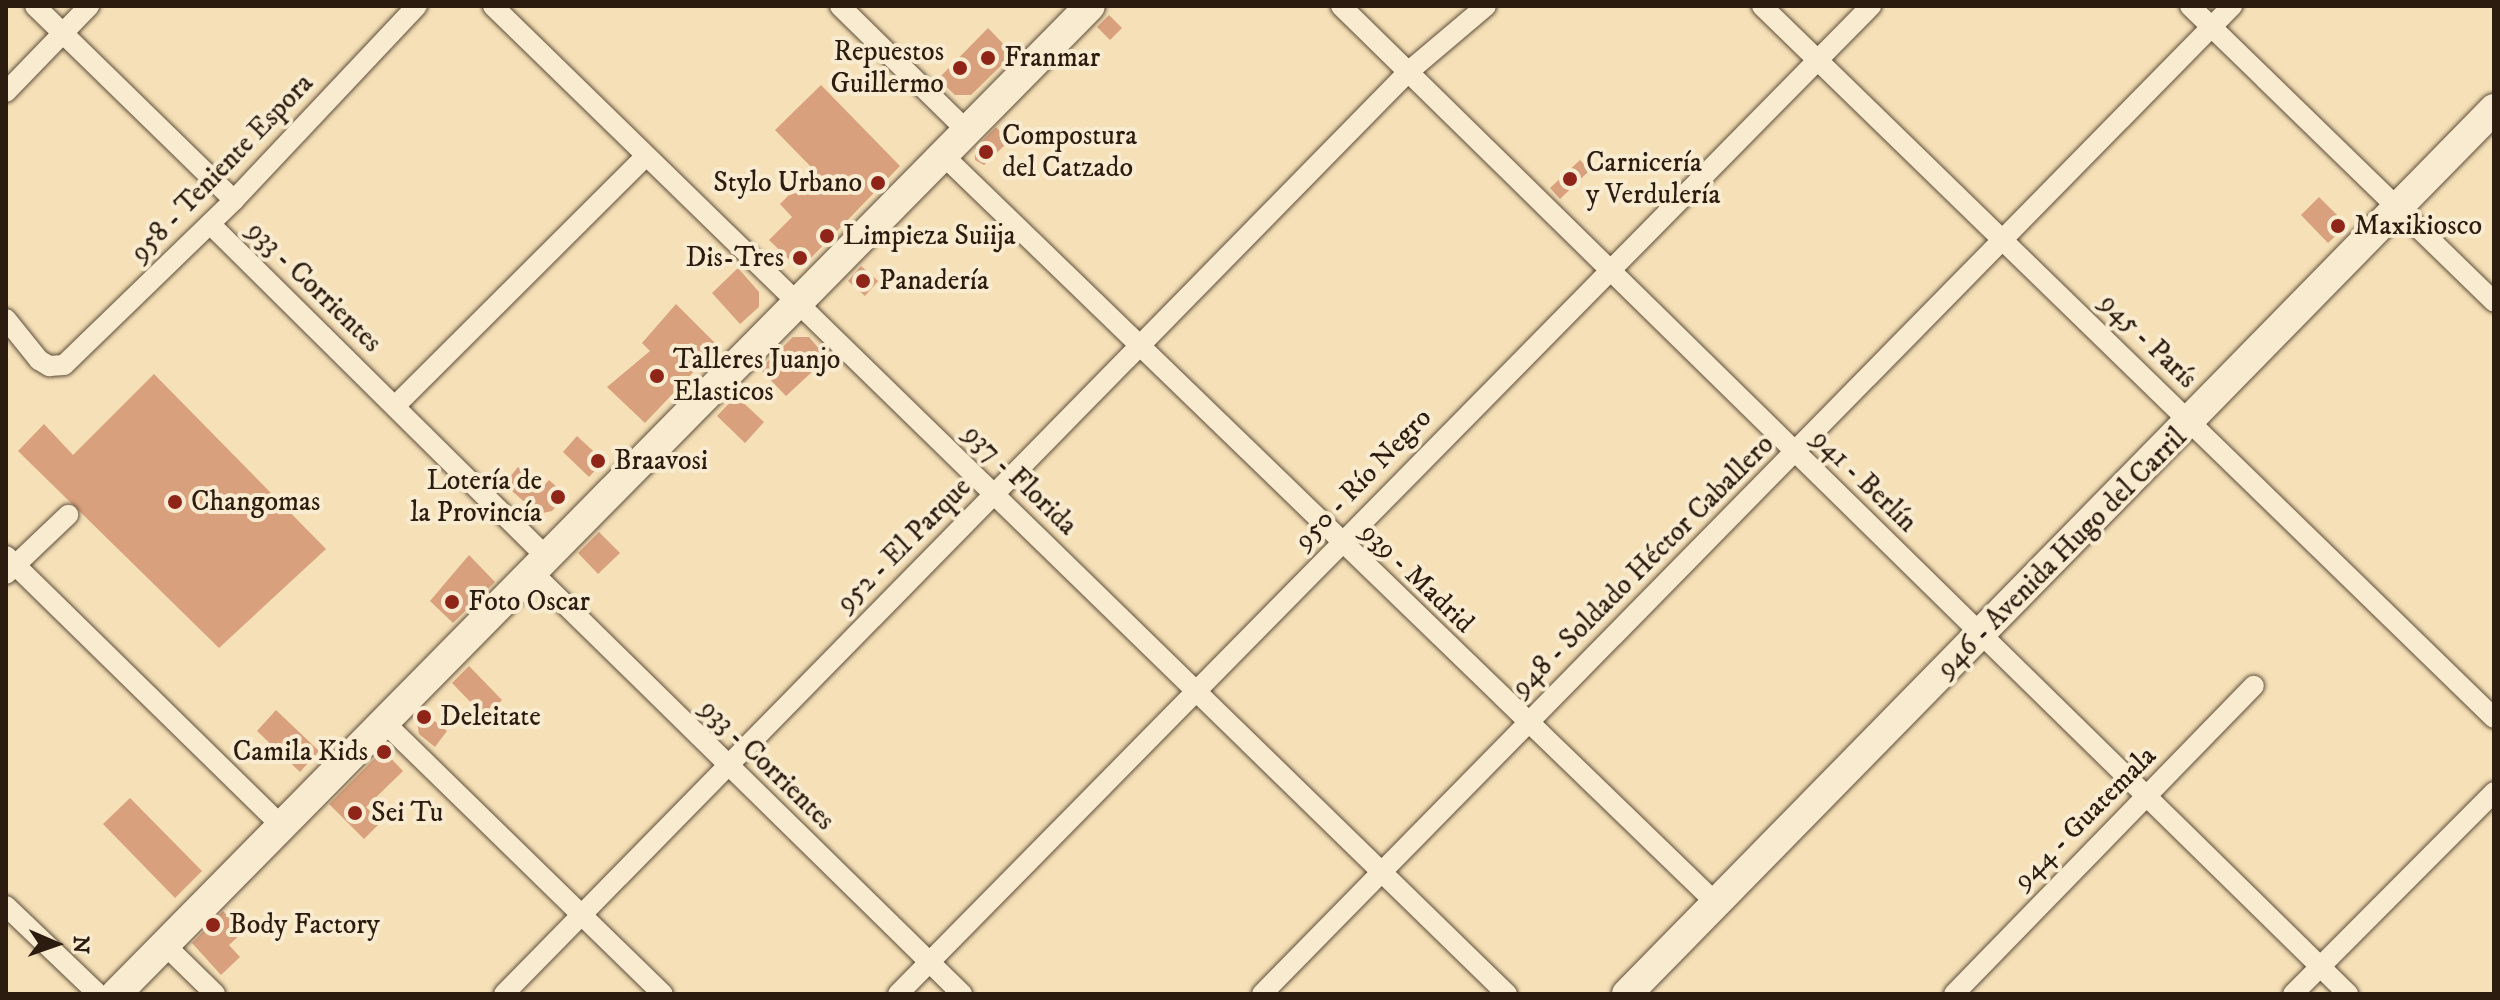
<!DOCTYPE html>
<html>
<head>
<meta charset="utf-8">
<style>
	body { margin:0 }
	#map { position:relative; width:2500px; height:1000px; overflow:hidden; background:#f5e0b7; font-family:"IM FELL DW Pica",serif }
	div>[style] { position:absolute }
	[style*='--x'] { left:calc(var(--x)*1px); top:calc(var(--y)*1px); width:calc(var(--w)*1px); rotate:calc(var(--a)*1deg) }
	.building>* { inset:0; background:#d8a07d }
	.roads { filter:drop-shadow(0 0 2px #5e4d3a) drop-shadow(0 0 2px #5e4d3a) }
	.minor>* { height:20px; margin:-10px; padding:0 10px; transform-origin:10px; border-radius:10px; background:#f8ebd0 }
	.secondary>* { height:30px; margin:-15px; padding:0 15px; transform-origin:15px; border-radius:15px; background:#f8ebd0 }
	.dots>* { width:22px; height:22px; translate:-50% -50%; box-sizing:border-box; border:4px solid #f8ebd0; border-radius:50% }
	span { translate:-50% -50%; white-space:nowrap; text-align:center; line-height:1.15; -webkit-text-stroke:8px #f8ebd0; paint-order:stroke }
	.poi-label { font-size:28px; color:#2c1c10 }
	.right { translate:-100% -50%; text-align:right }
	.left { translate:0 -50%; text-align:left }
	.street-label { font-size:28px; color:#2c1c10 }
	.frame { position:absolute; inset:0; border:8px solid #2c1c10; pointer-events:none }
	.north { position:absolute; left:16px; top:904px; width:80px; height:80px; -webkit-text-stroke:6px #f8ebd0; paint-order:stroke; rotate:92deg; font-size:22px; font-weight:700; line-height:32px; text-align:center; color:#2c1c10 }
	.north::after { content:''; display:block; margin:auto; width:28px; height:36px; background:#2c1c10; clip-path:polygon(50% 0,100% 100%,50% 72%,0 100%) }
</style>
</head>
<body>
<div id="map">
	<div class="building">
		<div style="clip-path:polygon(1109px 15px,1122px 28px,1110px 40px,1097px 27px)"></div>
		<div style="clip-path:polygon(988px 28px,1013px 54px,971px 95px,955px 95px,938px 79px)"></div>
		<div style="clip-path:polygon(821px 85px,900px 166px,807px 262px,793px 263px,769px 240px,792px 217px,780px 204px,814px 170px,775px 130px)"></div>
		<div style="clip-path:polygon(996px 127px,1009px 141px,984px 165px,975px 160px,975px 148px)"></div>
		<div style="clip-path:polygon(1580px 160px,1590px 170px,1560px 199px,1550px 188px)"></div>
		<div style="clip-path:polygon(2319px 197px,2347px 225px,2328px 243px,2301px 215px)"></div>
		<div style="clip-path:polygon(861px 266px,878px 281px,865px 296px,848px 281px)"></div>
		<div style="clip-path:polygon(738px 268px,759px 292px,759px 307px,740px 324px,712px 293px)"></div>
		<div style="clip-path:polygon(676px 304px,718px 346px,645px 423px,607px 387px,650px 351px,642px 343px)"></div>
		<div style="clip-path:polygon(793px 337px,809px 337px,827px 358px,786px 396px,760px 369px)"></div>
		<div style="clip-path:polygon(154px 374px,326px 549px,219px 648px,18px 451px,44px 424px,73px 455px)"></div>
		<div style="clip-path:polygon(736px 396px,764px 422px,745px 443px,717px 416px)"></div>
		<div style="clip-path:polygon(577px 436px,604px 461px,589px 477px,563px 452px)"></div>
		<div style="clip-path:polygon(518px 467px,542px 488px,549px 480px,566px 495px,552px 511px,538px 514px,504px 484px)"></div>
		<div style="clip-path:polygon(599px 532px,620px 553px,598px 574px,578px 553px)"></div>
		<div style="clip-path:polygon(469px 555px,495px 582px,453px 623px,430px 601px)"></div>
		<div style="clip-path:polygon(469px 666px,502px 700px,485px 717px,452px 683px)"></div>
		<div style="clip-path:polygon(276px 710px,319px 751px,300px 772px,257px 731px)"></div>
		<div style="clip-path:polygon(424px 713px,447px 731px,435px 747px,419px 734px,417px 722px)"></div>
		<div style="clip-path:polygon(383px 750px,403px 771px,366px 807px,381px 822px,364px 839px,329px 804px)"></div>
		<div style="clip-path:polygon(130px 798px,202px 871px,175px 898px,103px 824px)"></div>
		<div style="clip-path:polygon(223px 911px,243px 932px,229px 945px,240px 957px,221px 975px,192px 943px)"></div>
	</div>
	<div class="roads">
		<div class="minor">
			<div style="--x:35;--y:6;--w:278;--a:44.3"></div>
			<div style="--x:493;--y:6;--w:1416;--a:44.26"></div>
			<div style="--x:840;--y:6;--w:177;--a:44.5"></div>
			<div style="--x:1341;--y:6;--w:1411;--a:44.45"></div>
			<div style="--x:1762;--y:6;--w:1021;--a:44.21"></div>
			<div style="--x:2190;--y:6;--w:424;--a:44.2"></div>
			<div style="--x:6;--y:92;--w:120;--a:-46"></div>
			<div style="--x:944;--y:156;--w:1074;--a:44.06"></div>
			<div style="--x:210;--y:224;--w:477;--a:44.7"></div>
			<div style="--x:6;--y:319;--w:53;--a:51.2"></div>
			<div style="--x:39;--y:360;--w:12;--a:31"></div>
			<div style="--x:49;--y:366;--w:15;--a:-4"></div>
			<div style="--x:64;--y:365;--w:237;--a:-44.1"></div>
			<div style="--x:234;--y:200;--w:267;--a:-46.7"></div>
			<div style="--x:395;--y:406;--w:354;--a:-44.9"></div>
			<div style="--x:6;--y:556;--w:386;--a:44.4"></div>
			<div style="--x:6;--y:574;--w:86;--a:-43.6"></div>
			<div style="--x:534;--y:574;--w:600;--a:44.46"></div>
			<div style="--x:385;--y:723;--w:388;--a:44.3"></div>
			<div style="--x:6;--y:906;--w:127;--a:43.7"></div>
			<div style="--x:165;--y:945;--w:70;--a:44.4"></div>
			<div style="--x:504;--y:994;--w:1291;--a:-45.56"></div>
			<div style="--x:1408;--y:72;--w:102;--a:-40.2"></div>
			<div style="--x:898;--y:994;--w:1387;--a:-45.44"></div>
			<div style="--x:1262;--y:994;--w:1385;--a:-45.53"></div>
			<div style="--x:1954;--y:994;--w:430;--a:-45.8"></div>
			<div style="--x:2293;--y:994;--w:285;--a:-45.1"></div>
		</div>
		<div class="secondary">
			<div style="--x:116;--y:994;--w:1387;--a:-45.41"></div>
			<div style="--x:1627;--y:994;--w:1239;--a:-45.59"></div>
		</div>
	</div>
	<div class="dots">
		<div style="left:988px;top:58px;background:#8f2418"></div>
		<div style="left:960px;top:68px;background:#8f2418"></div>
		<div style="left:986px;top:152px;background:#8f2418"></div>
		<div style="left:1570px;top:179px;background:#8f2418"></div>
		<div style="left:878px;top:183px;background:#8f2418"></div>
		<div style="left:2338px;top:226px;background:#8f2418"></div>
		<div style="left:827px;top:236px;background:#8f2418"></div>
		<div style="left:800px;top:258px;background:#8f2418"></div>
		<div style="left:863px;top:281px;background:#8f2418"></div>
		<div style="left:657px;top:376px;background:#8f2418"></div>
		<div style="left:598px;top:461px;background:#8f2418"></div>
		<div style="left:558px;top:497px;background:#8f2418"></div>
		<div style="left:175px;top:502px;background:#8f2418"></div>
		<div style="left:452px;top:602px;background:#8f2418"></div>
		<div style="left:424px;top:717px;background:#8f2418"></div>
		<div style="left:384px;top:752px;background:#8f2418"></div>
		<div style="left:355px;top:813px;background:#8f2418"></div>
		<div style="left:213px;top:925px;background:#8f2418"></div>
	</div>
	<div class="poi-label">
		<span class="right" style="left:944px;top:68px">Repuestos<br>Guillermo</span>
		<span class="left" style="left:1004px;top:58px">Franmar</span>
		<span class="left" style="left:1002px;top:152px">Compostura<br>del Catzado</span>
		<span class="left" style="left:1586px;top:179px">Carnicería<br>y Verdulería</span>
		<span class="right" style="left:862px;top:183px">Stylo Urbano</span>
		<span class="left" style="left:2354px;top:226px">Maxikiosco</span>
		<span class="left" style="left:843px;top:236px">Limpieza Suiija</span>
		<span class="right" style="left:784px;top:258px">Dis-Tres</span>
		<span class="left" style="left:879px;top:281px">Panadería</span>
		<span class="left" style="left:673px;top:376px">Talleres Juanjo<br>Elasticos</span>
		<span class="left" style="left:614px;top:461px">Braavosi</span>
		<span class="right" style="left:542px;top:497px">Lotería de<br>la Provincía</span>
		<span class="left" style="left:191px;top:502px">Changomas</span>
		<span class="left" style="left:468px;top:602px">Foto Oscar</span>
		<span class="left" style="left:440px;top:717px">Deleitate</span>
		<span class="right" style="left:368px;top:752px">Camila Kids</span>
		<span class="left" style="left:371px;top:813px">Sei Tu</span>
		<span class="left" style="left:229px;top:925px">Body Factory</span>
	</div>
	<div class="street-label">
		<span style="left:222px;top:168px;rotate:-46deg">958 - Teniente Espora</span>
		<span style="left:314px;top:287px;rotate:44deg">933 - Corrientes</span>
		<span style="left:2148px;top:341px;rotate:44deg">945 - París</span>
		<span style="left:1363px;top:479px;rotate:-46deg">950 - Río Negro</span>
		<span style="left:1020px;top:480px;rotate:44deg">937 - Florida</span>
		<span style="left:1864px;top:481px;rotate:44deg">941 - Berlín</span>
		<span style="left:904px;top:545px;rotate:-45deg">952 - El Parque</span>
		<span style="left:2062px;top:553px;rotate:-45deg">946 - Avenida Hugo del Carril</span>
		<span style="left:1643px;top:566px;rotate:-45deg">948 - Soldado Héctor Caballero</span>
		<span style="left:1417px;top:578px;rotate:44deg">939 - Madrid</span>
		<span style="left:767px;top:765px;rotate:44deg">933 - Corrientes</span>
		<span style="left:2085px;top:818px;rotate:-45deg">944 - Guatemala</span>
	</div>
	<div class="frame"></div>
	<div class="north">N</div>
</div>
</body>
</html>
